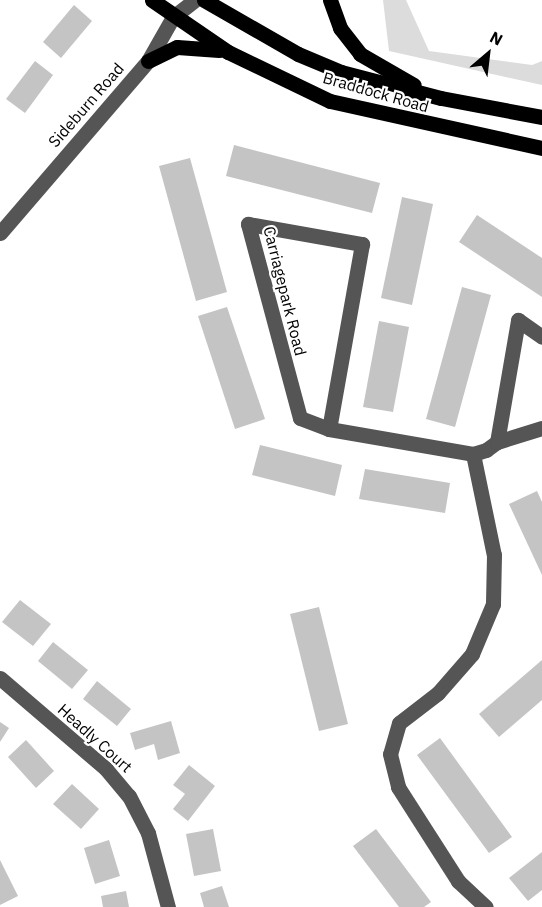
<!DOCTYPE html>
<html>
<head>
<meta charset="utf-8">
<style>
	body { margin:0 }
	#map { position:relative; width:542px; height:907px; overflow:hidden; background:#fff; font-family:"IBM Plex Sans",sans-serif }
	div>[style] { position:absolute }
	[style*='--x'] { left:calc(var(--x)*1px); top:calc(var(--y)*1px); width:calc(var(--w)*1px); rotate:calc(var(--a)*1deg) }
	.green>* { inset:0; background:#dcdcdc }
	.building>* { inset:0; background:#c4c4c4 }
	.minor>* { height:15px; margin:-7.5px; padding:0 7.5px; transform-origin:7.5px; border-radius:7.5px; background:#555 }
	.major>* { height:15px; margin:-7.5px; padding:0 7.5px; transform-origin:7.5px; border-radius:7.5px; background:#000 }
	span { translate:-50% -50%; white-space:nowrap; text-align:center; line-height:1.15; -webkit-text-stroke:4.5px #fff; paint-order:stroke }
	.street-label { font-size:16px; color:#000 }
	.north { position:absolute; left:458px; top:24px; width:60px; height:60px; -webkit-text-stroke:4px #fff; paint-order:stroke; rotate:28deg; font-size:16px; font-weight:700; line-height:24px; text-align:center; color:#000 }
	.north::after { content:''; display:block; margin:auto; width:21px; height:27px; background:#000; clip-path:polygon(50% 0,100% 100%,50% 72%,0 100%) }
</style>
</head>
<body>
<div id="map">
	<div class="green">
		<div style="clip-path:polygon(383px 0,406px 0,429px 51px,532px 65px,542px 61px,542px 85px,389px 51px)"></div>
	</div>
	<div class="building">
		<div style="clip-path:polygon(74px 5px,92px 21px,61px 58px,43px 42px)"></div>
		<div style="clip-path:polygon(35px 61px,53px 75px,25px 113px,6px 99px)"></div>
		<div style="clip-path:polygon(234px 145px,380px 183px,372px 213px,226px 176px)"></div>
		<div style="clip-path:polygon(190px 158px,227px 292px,196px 301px,159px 166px)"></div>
		<div style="clip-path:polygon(402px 197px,433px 204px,412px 305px,381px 298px)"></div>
		<div style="clip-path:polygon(477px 215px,542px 258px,542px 297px,459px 242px)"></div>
		<div style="clip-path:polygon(462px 287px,491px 295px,455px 427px,426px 419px)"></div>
		<div style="clip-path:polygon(227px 307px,265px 419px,235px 429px,198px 316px)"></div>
		<div style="clip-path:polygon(379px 321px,409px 327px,393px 412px,363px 407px)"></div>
		<div style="clip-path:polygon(260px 445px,342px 465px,335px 496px,252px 475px)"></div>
		<div style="clip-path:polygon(365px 469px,450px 483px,445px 513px,359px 499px)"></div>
		<div style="clip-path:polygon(537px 491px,542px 502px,542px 575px,509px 504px)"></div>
		<div style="clip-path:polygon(20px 600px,51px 624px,33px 646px,2px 622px)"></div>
		<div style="clip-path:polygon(319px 607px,348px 724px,319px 731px,290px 614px)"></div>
		<div style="clip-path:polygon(53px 642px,88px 670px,72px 689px,38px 661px)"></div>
		<div style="clip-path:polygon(542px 660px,542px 700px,499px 737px,479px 714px)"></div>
		<div style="clip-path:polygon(97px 681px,131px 709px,117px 726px,83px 699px)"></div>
		<div style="clip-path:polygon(171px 721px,180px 753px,158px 760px,154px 744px,135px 750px,130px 733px)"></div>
		<div style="clip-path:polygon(0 722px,9px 728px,0 742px)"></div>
		<div style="clip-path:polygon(440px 738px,512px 837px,489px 853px,417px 755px)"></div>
		<div style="clip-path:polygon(26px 740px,54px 771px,36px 788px,8px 757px)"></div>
		<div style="clip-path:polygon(189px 765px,215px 786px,188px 821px,173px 809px,185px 794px,173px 785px)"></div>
		<div style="clip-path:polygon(72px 784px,99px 809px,81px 829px,53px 804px)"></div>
		<div style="clip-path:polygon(213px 829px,221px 871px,194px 876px,186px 834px)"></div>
		<div style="clip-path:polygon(376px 829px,431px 902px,424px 907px,399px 907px,353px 846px)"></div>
		<div style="clip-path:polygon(109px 840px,120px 876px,95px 884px,84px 848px)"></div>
		<div style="clip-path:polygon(542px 852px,542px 890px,528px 901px,509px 878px)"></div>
		<div style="clip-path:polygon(0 860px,18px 896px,0 905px)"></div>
		<div style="clip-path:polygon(222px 886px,229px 907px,204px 907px,200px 893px)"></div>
		<div style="clip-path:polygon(126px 891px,129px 907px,103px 907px,101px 896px)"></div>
	</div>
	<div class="minor">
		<div style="--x:248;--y:224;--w:116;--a:10"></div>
		<div style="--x:362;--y:244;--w:188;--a:100.1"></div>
		<div style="--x:329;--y:429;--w:31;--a:-159"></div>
		<div style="--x:300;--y:418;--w:201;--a:-105"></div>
		<div style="--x:0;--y:233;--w:227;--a:-49.3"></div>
		<div style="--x:148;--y:61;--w:51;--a:-60.4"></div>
		<div style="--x:173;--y:17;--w:28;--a:-38"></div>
		<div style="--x:329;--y:429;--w:146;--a:9.8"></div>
		<div style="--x:473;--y:454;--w:14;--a:-17"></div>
		<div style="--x:486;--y:450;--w:14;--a:-36"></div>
		<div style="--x:497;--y:442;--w:124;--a:-80.2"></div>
		<div style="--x:518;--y:320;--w:29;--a:35"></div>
		<div style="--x:497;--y:442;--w:47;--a:-17.3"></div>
		<div style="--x:473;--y:454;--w:103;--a:78.3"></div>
		<div style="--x:494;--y:555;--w:49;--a:91.2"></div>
		<div style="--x:493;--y:604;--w:54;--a:112.8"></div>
		<div style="--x:472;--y:654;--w:52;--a:131.1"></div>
		<div style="--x:438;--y:693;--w:49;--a:142.4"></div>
		<div style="--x:399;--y:723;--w:32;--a:106"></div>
		<div style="--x:390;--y:754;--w:34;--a:76"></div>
		<div style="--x:398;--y:787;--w:112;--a:57.4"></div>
		<div style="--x:458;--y:881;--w:38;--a:43"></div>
		<div style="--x:0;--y:678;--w:140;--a:40.6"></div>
		<div style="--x:106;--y:769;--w:35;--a:50"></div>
		<div style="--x:129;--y:796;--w:42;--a:62.8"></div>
		<div style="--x:148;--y:833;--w:77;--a:74.9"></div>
	</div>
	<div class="major">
		<div style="--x:152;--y:0;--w:92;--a:34.4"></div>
		<div style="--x:228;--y:52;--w:113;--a:25.7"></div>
		<div style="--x:330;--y:101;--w:217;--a:12.5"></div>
		<div style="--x:204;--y:0;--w:108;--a:29.9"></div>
		<div style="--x:298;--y:54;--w:47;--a:22.7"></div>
		<div style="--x:341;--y:72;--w:103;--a:14.6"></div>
		<div style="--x:441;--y:98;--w:103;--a:10.7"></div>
		<div style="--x:330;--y:0;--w:30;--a:70"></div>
		<div style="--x:340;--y:28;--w:33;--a:52"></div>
		<div style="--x:360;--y:54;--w:62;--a:29.9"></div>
		<div style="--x:148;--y:61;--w:32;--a:-26"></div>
		<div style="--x:177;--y:47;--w:42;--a:4.1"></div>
	</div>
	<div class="street-label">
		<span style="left:376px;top:92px;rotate:16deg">Braddock Road</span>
		<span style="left:86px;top:105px;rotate:-49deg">Sideburn Road</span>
		<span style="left:285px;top:291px;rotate:76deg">Carriagepark Road</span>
		<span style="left:95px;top:738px;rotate:42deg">Headly Court</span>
	</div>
	<div class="north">N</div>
</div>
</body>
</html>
